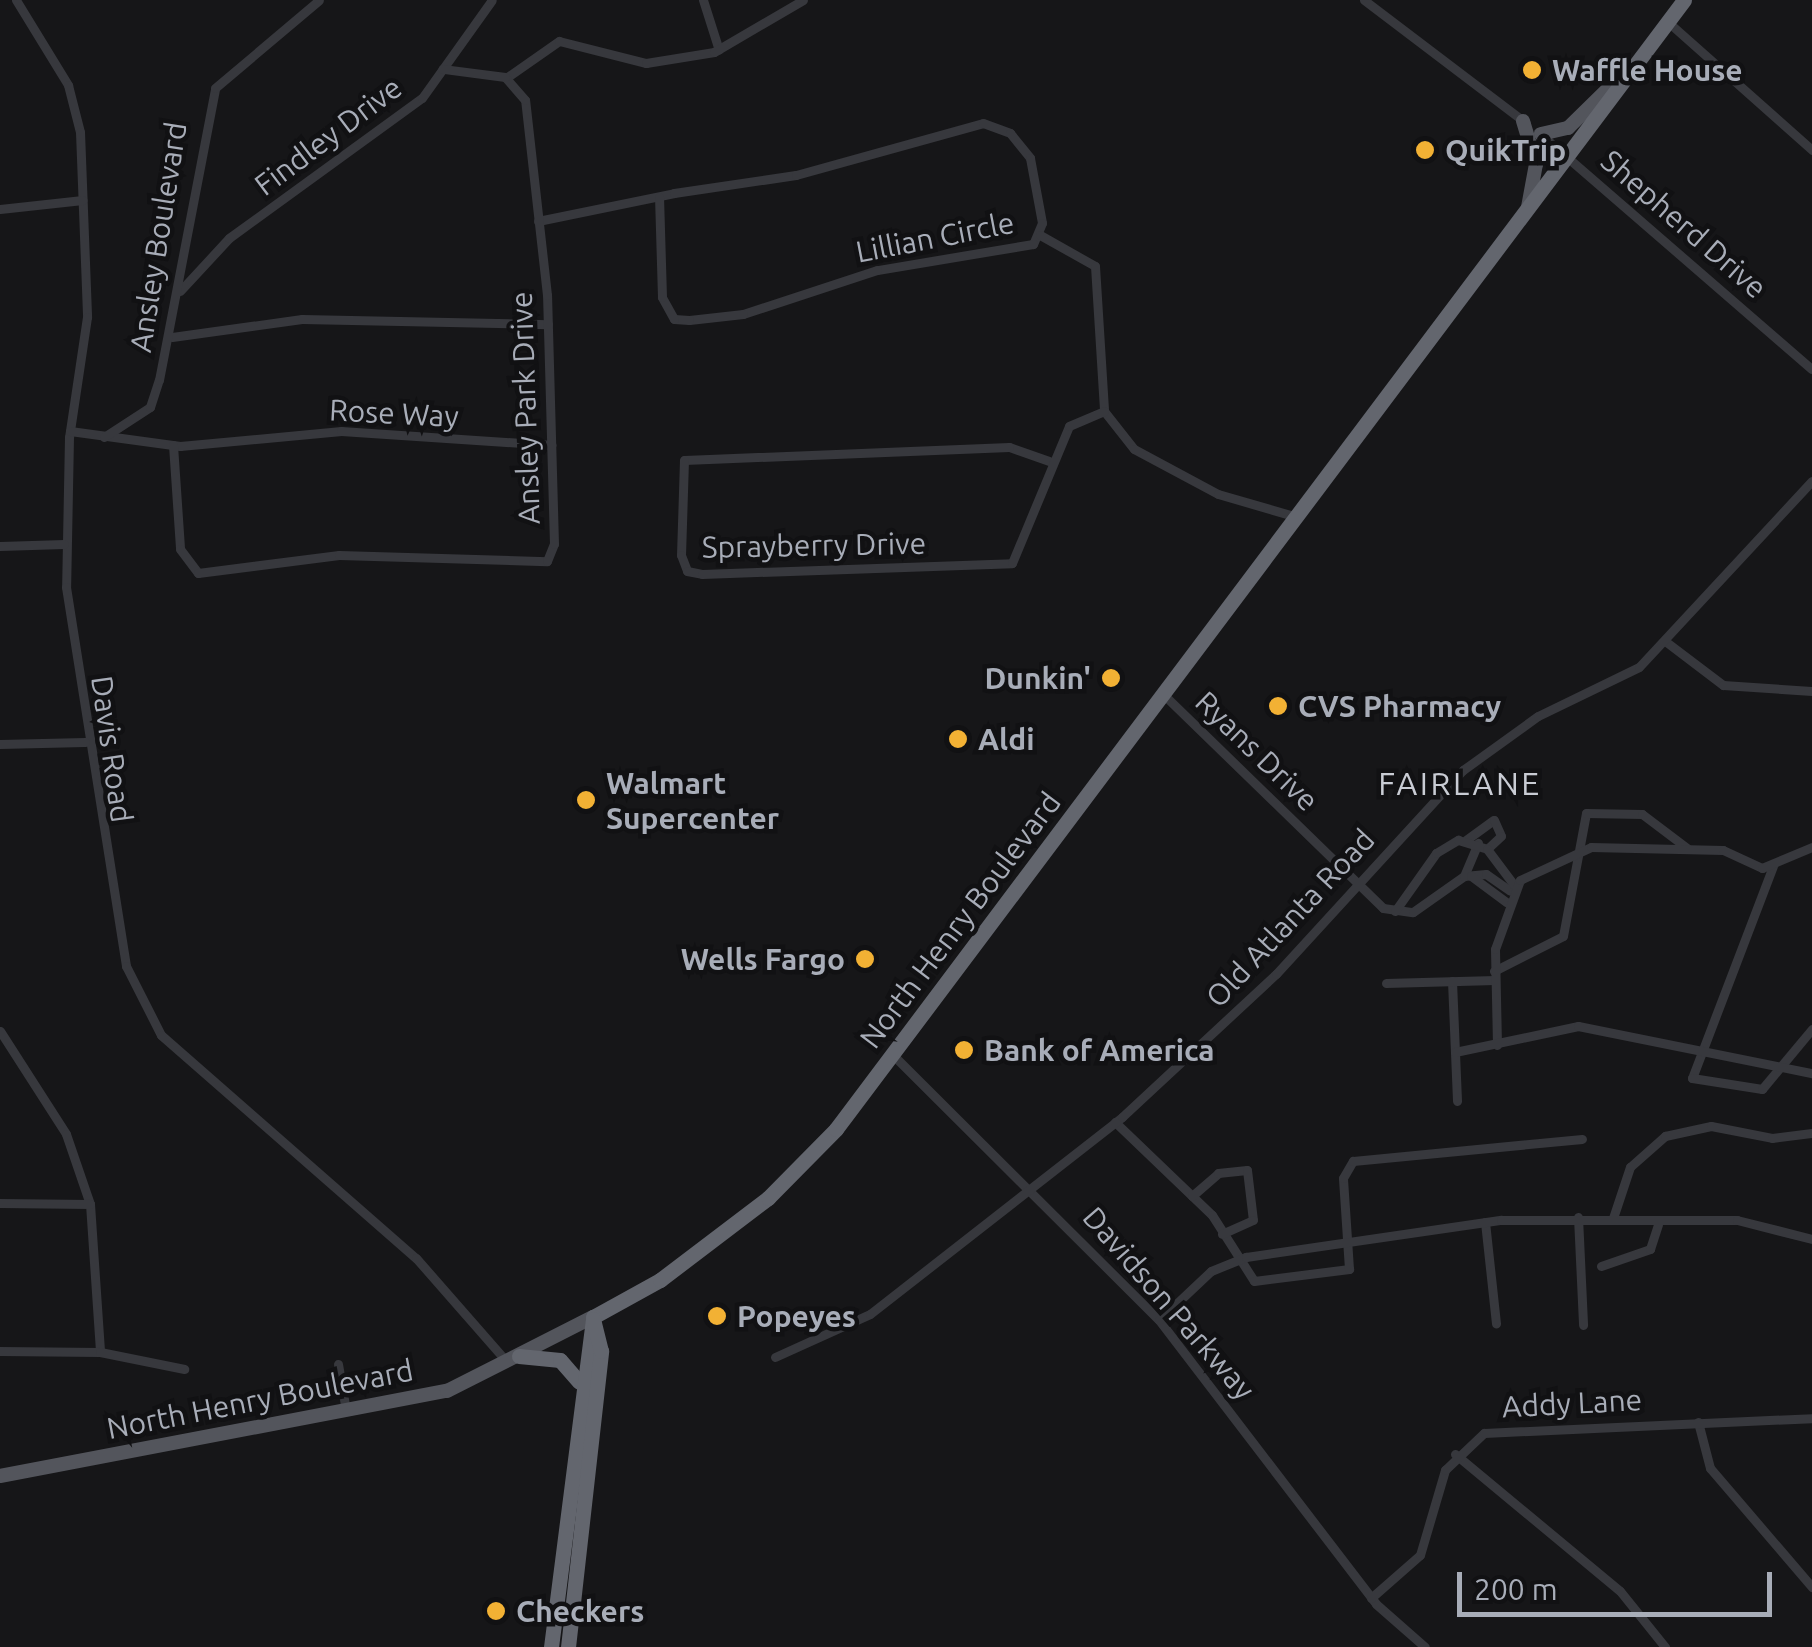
<!DOCTYPE html>
<html>
<head>
<meta charset="utf-8">
<style>
	body { margin:0 }
	#map { position:relative; width:1812px; height:1647px; overflow:hidden; background:#161618; font-family:Ubuntu,sans-serif }
	div>[style] { position:absolute }
	[style*='--x'] { left:calc(var(--x)*1px); top:calc(var(--y)*1px); width:calc(var(--w)*1px); rotate:calc(var(--a)*1deg) }
	.street>* { height:9px; margin:-4.5px; padding:0 4.5px; transform-origin:4.5px; border-radius:4.5px; background:#37383d }
	.primary>* { height:14px; margin:-7px; padding:0 7px; transform-origin:7px; border-radius:7px; background:#53555c }
	.highway>* { height:15px; margin:-7.5px; padding:0 7.5px; transform-origin:7.5px; border-radius:7.5px; background:#63666e }
	.dots>* { width:28px; height:28px; translate:-50% -50%; box-sizing:border-box; border:5px solid #111113; border-radius:50% }
	span { translate:-50% -50%; white-space:nowrap; text-align:center; line-height:1.15; -webkit-text-stroke:9px #111113; paint-order:stroke }
	.poi-label { font-size:30px; color:#a8adb8; font-weight:700 }
	.left { translate:0 -50%; text-align:left }
	.right { translate:-100% -50%; text-align:right }
	.street-label { font-size:30px; color:#a8adb8 }
	.neighbourhood-label { font-size:32px; color:#c9ccd4; letter-spacing:2.5px }
	.scale { position:absolute; left:1457px; top:1572px; width:315px; height:45px; box-sizing:border-box; border:5px solid #a8adb8; border-top:0; padding-left:12px; font-size:30px; line-height:35px; white-space:nowrap; color:#a8adb8; -webkit-text-stroke:8px #111113; paint-order:stroke }
</style>
</head>
<body>
<div id="map">
	<div class="street">
		<div style="--x:16;--y:0;--w:100;--a:58.5"></div>
		<div style="--x:68;--y:85;--w:49;--a:75.7"></div>
		<div style="--x:80;--y:132;--w:185;--a:87.8"></div>
		<div style="--x:87;--y:317;--w:121;--a:98.5"></div>
		<div style="--x:69;--y:437;--w:150;--a:91.1"></div>
		<div style="--x:66;--y:587;--w:384;--a:81"></div>
		<div style="--x:126;--y:966;--w:77;--a:63.1"></div>
		<div style="--x:161;--y:1035;--w:339;--a:41.2"></div>
		<div style="--x:416;--y:1258;--w:138;--a:48.8"></div>
		<div style="--x:703;--y:0;--w:52;--a:72.3"></div>
		<div style="--x:1364;--y:0;--w:203;--a:37.2"></div>
		<div style="--x:1668;--y:22;--w:193;--a:41.6"></div>
		<div style="--x:506;--y:78;--w:65;--a:-34.9"></div>
		<div style="--x:559;--y:41;--w:90;--a:14.2"></div>
		<div style="--x:646;--y:63;--w:69;--a:-9.2"></div>
		<div style="--x:714;--y:52;--w:103;--a:-30.3"></div>
		<div style="--x:1538;--y:132;--w:362;--a:40.9"></div>
		<div style="--x:0;--y:209;--w:83;--a:-6.2"></div>
		<div style="--x:538;--y:221;--w:139;--a:-11.6"></div>
		<div style="--x:674;--y:193;--w:123;--a:-8.4"></div>
		<div style="--x:796;--y:175;--w:194;--a:-15.5"></div>
		<div style="--x:983;--y:123;--w:29;--a:20"></div>
		<div style="--x:1010;--y:133;--w:32;--a:51"></div>
		<div style="--x:1030;--y:158;--w:66;--a:79.5"></div>
		<div style="--x:1042;--y:223;--w:23;--a:113"></div>
		<div style="--x:1033;--y:244;--w:158;--a:170.5"></div>
		<div style="--x:877;--y:270;--w:141;--a:161.8"></div>
		<div style="--x:743;--y:314;--w:54;--a:173.7"></div>
		<div style="--x:689;--y:320;--w:15;--a:-176"></div>
		<div style="--x:674;--y:319;--w:25;--a:-119"></div>
		<div style="--x:662;--y:297;--w:100;--a:-91.7"></div>
		<div style="--x:1040;--y:235;--w:63;--a:29.4"></div>
		<div style="--x:1095;--y:266;--w:145;--a:86.4"></div>
		<div style="--x:1104;--y:411;--w:48;--a:51.7"></div>
		<div style="--x:1134;--y:449;--w:95;--a:28.2"></div>
		<div style="--x:1218;--y:494;--w:82;--a:16.2"></div>
		<div style="--x:180;--y:291;--w:72;--a:-47.2"></div>
		<div style="--x:229;--y:238;--w:238;--a:-36"></div>
		<div style="--x:422;--y:98;--w:120;--a:-54.5"></div>
		<div style="--x:172;--y:337;--w:131;--a:-7.9"></div>
		<div style="--x:302;--y:319;--w:246;--a:1.2"></div>
		<div style="--x:70;--y:431;--w:111;--a:7.8"></div>
		<div style="--x:180;--y:446;--w:162;--a:-5.3"></div>
		<div style="--x:341;--y:431;--w:211;--a:3.8"></div>
		<div style="--x:104;--y:437;--w:55;--a:-33.1"></div>
		<div style="--x:150;--y:407;--w:28;--a:-72"></div>
		<div style="--x:159;--y:380;--w:297;--a:-79.1"></div>
		<div style="--x:215;--y:88;--w:136;--a:-40.2"></div>
		<div style="--x:173;--y:445;--w:104;--a:86.1"></div>
		<div style="--x:180;--y:549;--w:30;--a:53"></div>
		<div style="--x:198;--y:573;--w:142;--a:-7.3"></div>
		<div style="--x:339;--y:555;--w:208;--a:1.7"></div>
		<div style="--x:547;--y:561;--w:18;--a:-68"></div>
		<div style="--x:554;--y:544;--w:249;--a:-91.6"></div>
		<div style="--x:547;--y:295;--w:196;--a:-96.4"></div>
		<div style="--x:525;--y:100;--w:30;--a:-131"></div>
		<div style="--x:505;--y:77;--w:63;--a:-172.6"></div>
		<div style="--x:1049;--y:461;--w:42;--a:-160.7"></div>
		<div style="--x:1009;--y:447;--w:325;--a:177.7"></div>
		<div style="--x:684;--y:460;--w:95;--a:91.8"></div>
		<div style="--x:681;--y:555;--w:17;--a:69"></div>
		<div style="--x:687;--y:571;--w:15;--a:11"></div>
		<div style="--x:702;--y:574;--w:310;--a:-2"></div>
		<div style="--x:1012;--y:563;--w:148;--a:-67.4"></div>
		<div style="--x:1069;--y:426;--w:38;--a:-23"></div>
		<div style="--x:0;--y:546;--w:64;--a:-1.8"></div>
		<div style="--x:1665;--y:641;--w:73;--a:37.2"></div>
		<div style="--x:1723;--y:685;--w:89;--a:3.9"></div>
		<div style="--x:1163;--y:694;--w:307;--a:44.2"></div>
		<div style="--x:1383;--y:908;--w:30;--a:8"></div>
		<div style="--x:1413;--y:912;--w:62;--a:-35.2"></div>
		<div style="--x:1464;--y:876;--w:22;--a:-5"></div>
		<div style="--x:1486;--y:874;--w:29;--a:35"></div>
		<div style="--x:0;--y:744;--w:85;--a:-1.3"></div>
		<div style="--x:1466;--y:840;--w:34;--a:-36"></div>
		<div style="--x:1494;--y:820;--w:17;--a:66"></div>
		<div style="--x:1501;--y:836;--w:19;--a:137"></div>
		<div style="--x:1773;--y:866;--w:227;--a:110.9"></div>
		<div style="--x:1692;--y:1078;--w:71;--a:8.9"></div>
		<div style="--x:1762;--y:1089;--w:78;--a:-50.2"></div>
		<div style="--x:1464;--y:876;--w:36;--a:-67"></div>
		<div style="--x:1471;--y:876;--w:44;--a:36.6"></div>
		<div style="--x:1395;--y:911;--w:71;--a:-54.7"></div>
		<div style="--x:1436;--y:853;--w:26;--a:-31"></div>
		<div style="--x:1458;--y:840;--w:30;--a:17"></div>
		<div style="--x:1487;--y:849;--w:45;--a:53.1"></div>
		<div style="--x:1494;--y:971;--w:77;--a:-26.9"></div>
		<div style="--x:1563;--y:936;--w:125;--a:-79.4"></div>
		<div style="--x:1586;--y:813;--w:56;--a:1"></div>
		<div style="--x:1642;--y:814;--w:56;--a:37.1"></div>
		<div style="--x:1452;--y:981;--w:120;--a:87.6"></div>
		<div style="--x:1386;--y:983;--w:109;--a:-1.6"></div>
		<div style="--x:0;--y:1031;--w:122;--a:57.3"></div>
		<div style="--x:66;--y:1134;--w:74;--a:71.1"></div>
		<div style="--x:90;--y:1204;--w:148;--a:86.1"></div>
		<div style="--x:1497;--y:1045;--w:96;--a:-91.2"></div>
		<div style="--x:1495;--y:949;--w:73;--a:-70.1"></div>
		<div style="--x:1520;--y:880;--w:78;--a:-24.9"></div>
		<div style="--x:1591;--y:847;--w:132;--a:1.3"></div>
		<div style="--x:1723;--y:850;--w:43;--a:24.8"></div>
		<div style="--x:1762;--y:868;--w:54;--a:-22.8"></div>
		<div style="--x:1455;--y:1052;--w:126;--a:-11.9"></div>
		<div style="--x:1578;--y:1026;--w:239;--a:11.4"></div>
		<div style="--x:893;--y:1055;--w:375;--a:44.9"></div>
		<div style="--x:1159;--y:1320;--w:357;--a:52.6"></div>
		<div style="--x:1376;--y:1604;--w:65;--a:41.3"></div>
		<div style="--x:1115;--y:1122;--w:134;--a:43.8"></div>
		<div style="--x:1212;--y:1215;--w:78;--a:57.5"></div>
		<div style="--x:1254;--y:1281;--w:96;--a:-7.2"></div>
		<div style="--x:1349;--y:1269;--w:91;--a:-93.8"></div>
		<div style="--x:1343;--y:1178;--w:20;--a:-60"></div>
		<div style="--x:1353;--y:1161;--w:230;--a:-5.5"></div>
		<div style="--x:1192;--y:1196;--w:35;--a:-41"></div>
		<div style="--x:1218;--y:1173;--w:29;--a:-6"></div>
		<div style="--x:1247;--y:1170;--w:50;--a:83.2"></div>
		<div style="--x:1253;--y:1220;--w:34;--a:156"></div>
		<div style="--x:0;--y:1203;--w:90;--a:0.6"></div>
		<div style="--x:1578;--y:1217;--w:108;--a:87.3"></div>
		<div style="--x:1613;--y:1218;--w:54;--a:-71.6"></div>
		<div style="--x:1630;--y:1167;--w:47;--a:-41.5"></div>
		<div style="--x:1665;--y:1136;--w:47;--a:-12.3"></div>
		<div style="--x:1711;--y:1126;--w:62;--a:11.1"></div>
		<div style="--x:1772;--y:1138;--w:40;--a:-7.1"></div>
		<div style="--x:1485;--y:1222;--w:102;--a:83.8"></div>
		<div style="--x:1601;--y:1266;--w:52;--a:-19.1"></div>
		<div style="--x:1650;--y:1249;--w:26;--a:-72"></div>
		<div style="--x:1159;--y:1320;--w:71;--a:-43.3"></div>
		<div style="--x:1211;--y:1271;--w:38;--a:-22"></div>
		<div style="--x:1246;--y:1257;--w:258;--a:-8.3"></div>
		<div style="--x:1501;--y:1220;--w:236;--a:0"></div>
		<div style="--x:1737;--y:1220;--w:77;--a:14.2"></div>
		<div style="--x:0;--y:1351;--w:100;--a:0.6"></div>
		<div style="--x:100;--y:1352;--w:86;--a:11.4"></div>
		<div style="--x:775;--y:1357;--w:104;--a:-24.4"></div>
		<div style="--x:870;--y:1314;--w:320;--a:-38"></div>
		<div style="--x:1122;--y:1117;--w:210;--a:-42.9"></div>
		<div style="--x:1276;--y:974;--w:277;--a:-47.5"></div>
		<div style="--x:1463;--y:770;--w:92;--a:-35.8"></div>
		<div style="--x:1538;--y:716;--w:112;--a:-25.9"></div>
		<div style="--x:1639;--y:667;--w:254;--a:-47.1"></div>
		<div style="--x:338;--y:1364;--w:48;--a:80.3"></div>
		<div style="--x:1698;--y:1422;--w:48;--a:75.4"></div>
		<div style="--x:1710;--y:1468;--w:157;--a:49.4"></div>
		<div style="--x:1455;--y:1454;--w:214;--a:39.7"></div>
		<div style="--x:1620;--y:1591;--w:72;--a:51.2"></div>
		<div style="--x:1371;--y:1598;--w:65;--a:-41.3"></div>
		<div style="--x:1420;--y:1555;--w:89;--a:-73.6"></div>
		<div style="--x:1445;--y:1470;--w:54;--a:-43.5"></div>
		<div style="--x:1484;--y:1433;--w:328;--a:-2.6"></div>
	</div>
	<div class="primary">
		<div style="--x:1523;--y:121;--w:45;--a:73.2"></div>
		<div style="--x:1536;--y:164;--w:44;--a:100.5"></div>
		<div style="--x:1541;--y:134;--w:28;--a:-13"></div>
		<div style="--x:1568;--y:128;--w:70;--a:-44.4"></div>
		<div style="--x:0;--y:1476;--w:455;--a:-10.8"></div>
		<div style="--x:447;--y:1391;--w:164;--a:-26.9"></div>
	</div>
	<div class="highway">
		<div style="--x:593;--y:1317;--w:77;--a:-28.9"></div>
		<div style="--x:660;--y:1280;--w:136;--a:-37.2"></div>
		<div style="--x:768;--y:1198;--w:97;--a:-45.4"></div>
		<div style="--x:836;--y:1129;--w:1412;--a:-53.09"></div>
		<div style="--x:519;--y:1356;--w:41;--a:5.6"></div>
		<div style="--x:560;--y:1360;--w:29;--a:49"></div>
		<div style="--x:551;--y:1647;--w:333;--a:-82.7"></div>
		<div style="--x:568;--y:1647;--w:298;--a:-83.6"></div>
		<div style="--x:601;--y:1351;--w:33;--a:-104"></div>
	</div>
	<div class="dots">
		<div style="left:1532px;top:70px;background:#f2b134"></div>
		<div style="left:1425px;top:150px;background:#f2b134"></div>
		<div style="left:1111px;top:678px;background:#f2b134"></div>
		<div style="left:1278px;top:706px;background:#f2b134"></div>
		<div style="left:958px;top:739px;background:#f2b134"></div>
		<div style="left:586px;top:800px;background:#f2b134"></div>
		<div style="left:865px;top:959px;background:#f2b134"></div>
		<div style="left:964px;top:1050px;background:#f2b134"></div>
		<div style="left:717px;top:1316px;background:#f2b134"></div>
		<div style="left:496px;top:1611px;background:#f2b134"></div>
	</div>
	<div class="poi-label">
		<span class="left" style="left:1552px;top:70px">Waffle House</span>
		<span class="left" style="left:1445px;top:150px">QuikTrip</span>
		<span class="right" style="left:1091px;top:678px">Dunkin'</span>
		<span class="left" style="left:1298px;top:706px">CVS Pharmacy</span>
		<span class="left" style="left:978px;top:739px">Aldi</span>
		<span class="left" style="left:606px;top:800px">Walmart<br>Supercenter</span>
		<span class="right" style="left:845px;top:959px">Wells Fargo</span>
		<span class="left" style="left:984px;top:1050px">Bank of America</span>
		<span class="left" style="left:737px;top:1316px">Popeyes</span>
		<span class="left" style="left:516px;top:1611px">Checkers</span>
	</div>
	<div class="street-label">
		<span style="left:328px;top:136px;rotate:-37deg">Findley Drive</span>
		<span style="left:1684px;top:224px;rotate:41deg">Shepherd Drive</span>
		<span style="left:158px;top:237px;rotate:-81deg">Ansley Boulevard</span>
		<span style="left:935px;top:237px;rotate:-11deg">Lillian Circle</span>
		<span style="left:525px;top:408px;rotate:-92deg">Ansley Park Drive</span>
		<span style="left:394px;top:413px;rotate:3deg">Rose Way</span>
		<span style="left:814px;top:545px;rotate:-1deg">Sprayberry Drive</span>
		<span style="left:112px;top:749px;rotate:82deg">Davis Road</span>
		<span style="left:1257px;top:751px;rotate:44deg">Ryans Drive</span>
		<span style="left:1290px;top:918px;rotate:-47deg">Old Atlanta Road</span>
		<span style="left:960px;top:920px;rotate:-53deg">North Henry Boulevard</span>
		<span style="left:1169px;top:1303px;rotate:49deg">Davidson Parkway</span>
		<span style="left:260px;top:1399px;rotate:-11deg">North Henry Boulevard</span>
		<span style="left:1572px;top:1403px;rotate:-3deg">Addy Lane</span>
	</div>
	<div class="neighbourhood-label">
		<span style="left:1460px;top:783px">FAIRLANE</span>
	</div>
	<div class="scale">200 m</div>
</div>
</body>
</html>
